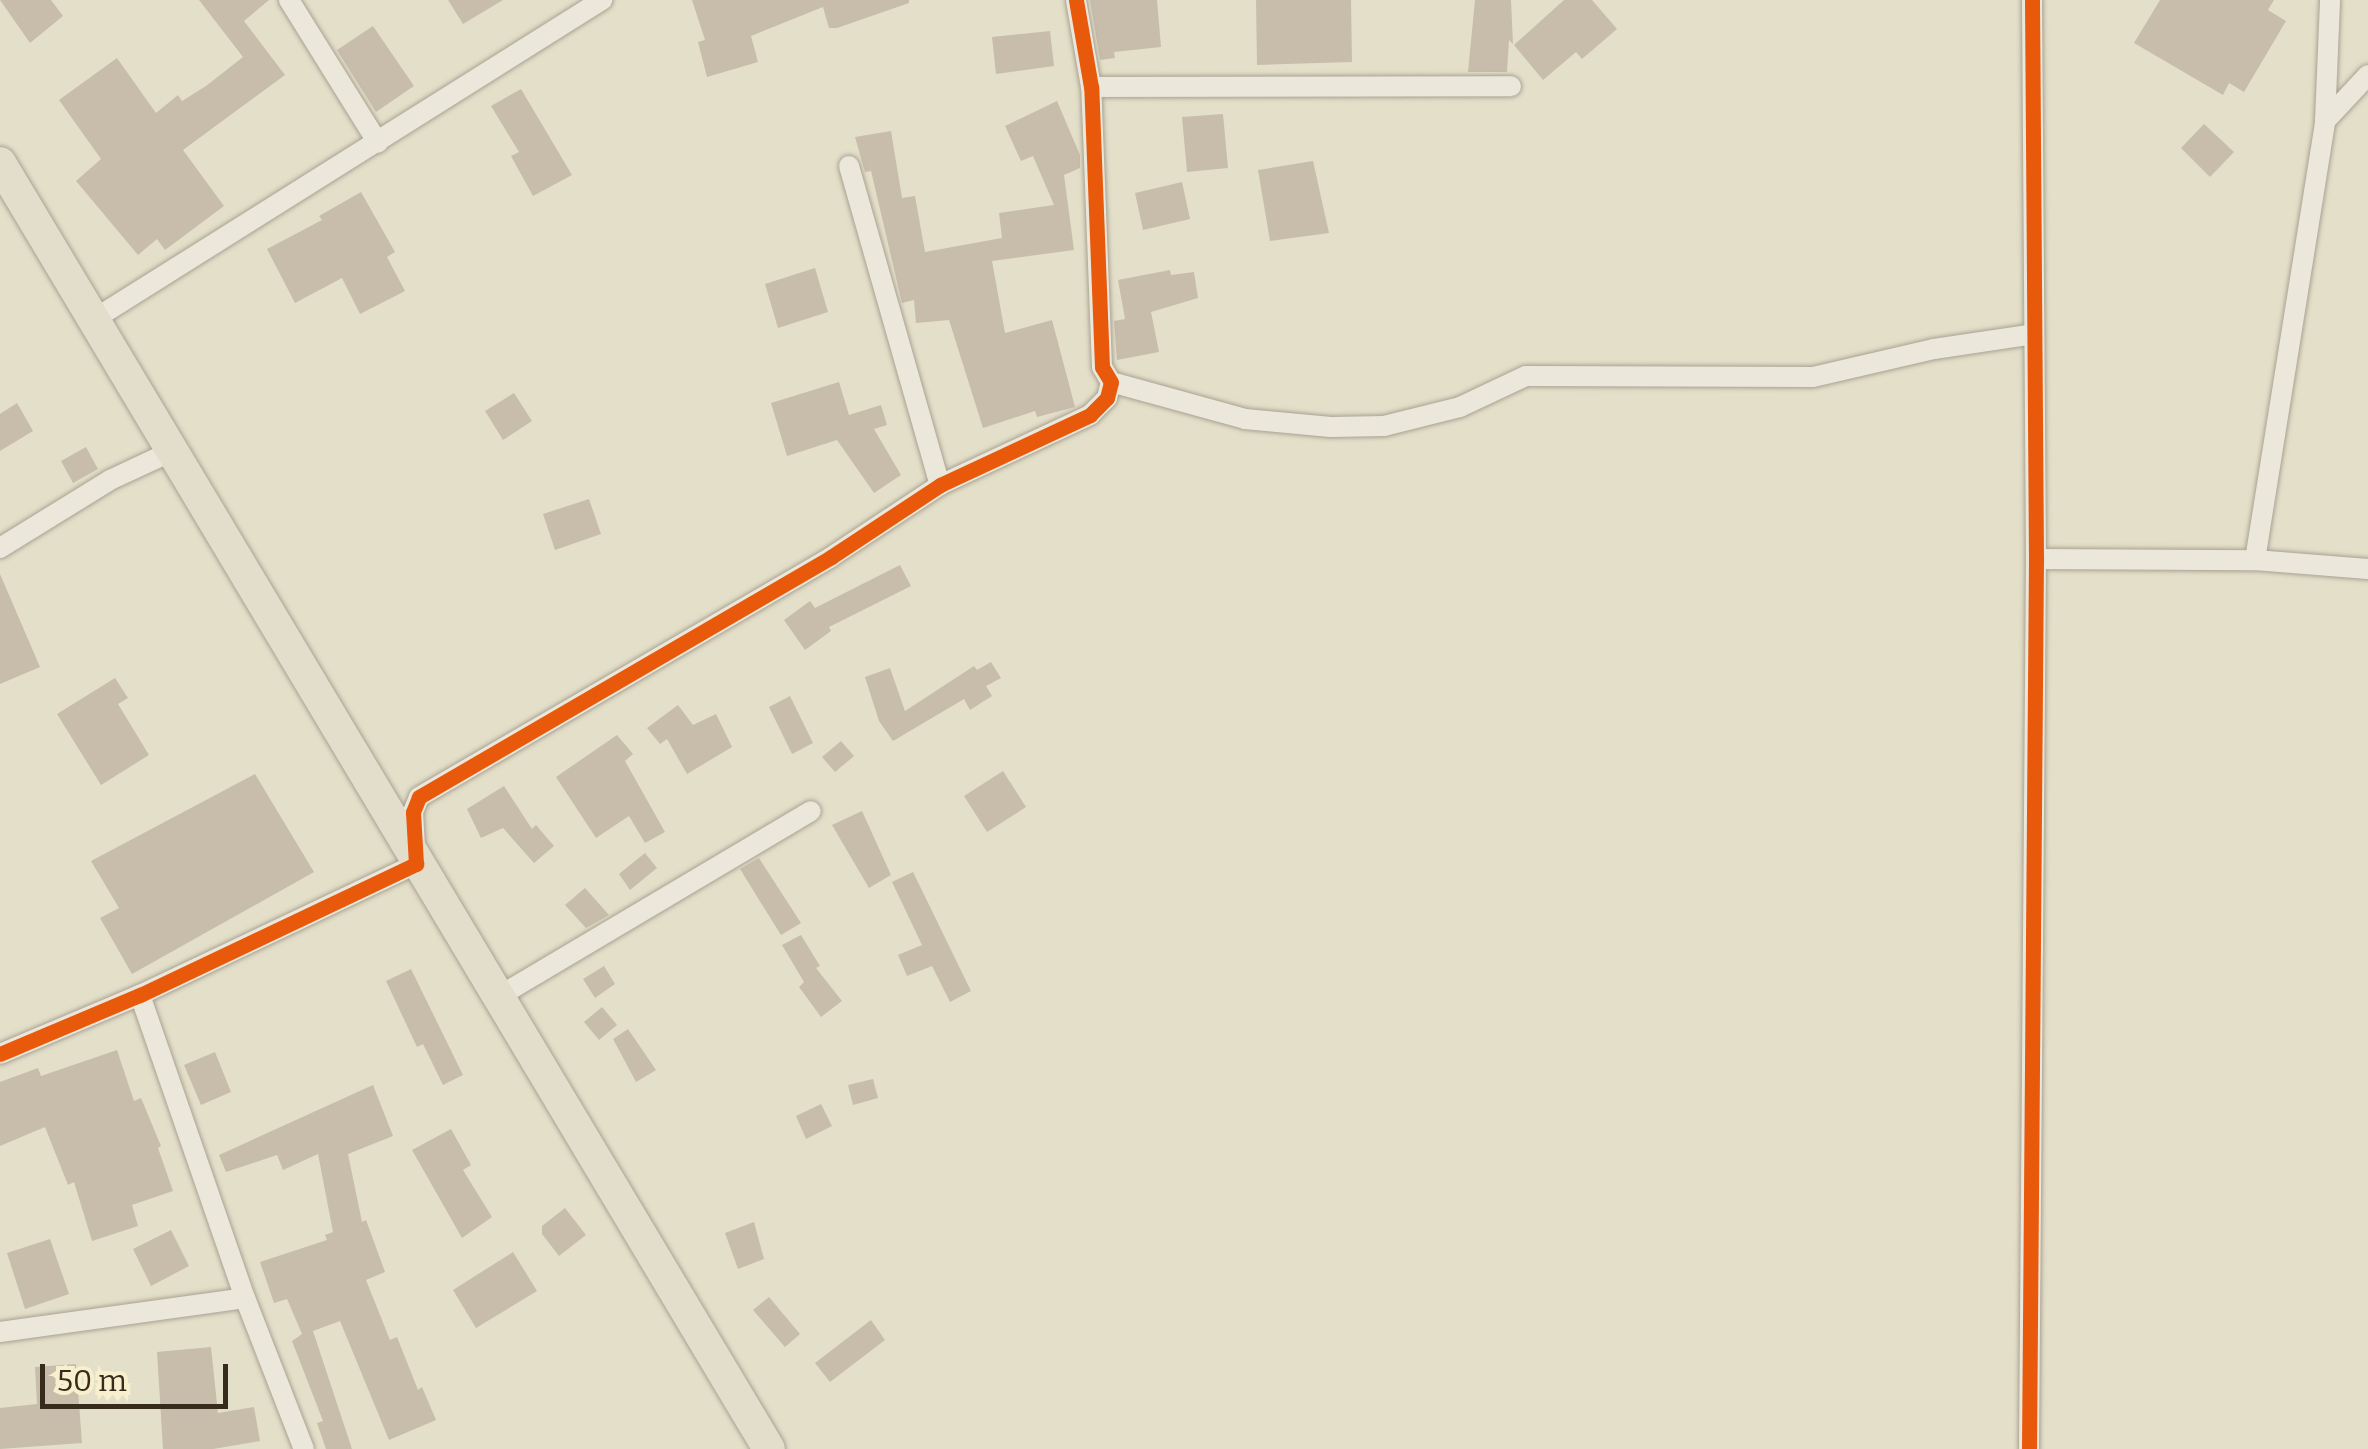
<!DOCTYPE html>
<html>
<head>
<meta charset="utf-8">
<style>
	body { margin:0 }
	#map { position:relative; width:2368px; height:1449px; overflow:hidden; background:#e4dfc9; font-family:Bitter,serif }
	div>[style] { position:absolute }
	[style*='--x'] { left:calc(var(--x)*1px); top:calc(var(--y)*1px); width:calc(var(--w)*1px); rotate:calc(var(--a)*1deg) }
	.building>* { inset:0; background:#c8bdaa }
	.roads { filter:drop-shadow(0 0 2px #a8a293) drop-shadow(0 0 2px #a8a293) }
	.minor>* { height:20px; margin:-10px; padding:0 10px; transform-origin:10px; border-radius:10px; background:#ebe8db }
	.primary>* { height:32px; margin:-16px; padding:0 16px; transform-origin:16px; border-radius:16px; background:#e3decc }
	.cycleway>* { height:15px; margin:-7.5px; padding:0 7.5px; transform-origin:7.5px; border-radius:7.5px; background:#e8590c }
	span { translate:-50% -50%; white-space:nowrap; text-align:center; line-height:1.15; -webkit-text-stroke:8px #f7efcd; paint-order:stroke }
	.scale { position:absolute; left:40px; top:1364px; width:188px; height:45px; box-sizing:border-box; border:5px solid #372b1b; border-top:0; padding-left:12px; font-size:30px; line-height:35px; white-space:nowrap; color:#372b1b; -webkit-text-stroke:8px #f7efcd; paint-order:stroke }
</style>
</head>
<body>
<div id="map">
	<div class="building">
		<div style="clip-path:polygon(0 0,51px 0,63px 16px,30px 43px)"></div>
		<div style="clip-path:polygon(199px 0,269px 0,244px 21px,285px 75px,183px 150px,224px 206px,165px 250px,157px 239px,138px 255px,76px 181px,101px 159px,59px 100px,117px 58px,156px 113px,178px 95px,182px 101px,206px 86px,243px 57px)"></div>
		<div style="clip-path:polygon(448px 0,503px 0,463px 24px)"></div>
		<div style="clip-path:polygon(692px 0,909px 0,909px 3px,837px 28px,829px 28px,823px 7px,751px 36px,758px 62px,707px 77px,698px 42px,705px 40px)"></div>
		<div style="clip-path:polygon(1090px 0,1157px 0,1161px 47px,1114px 52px,1115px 58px,1100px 60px)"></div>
		<div style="clip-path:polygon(1256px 0,1351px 0,1352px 62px,1257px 65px)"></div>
		<div style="clip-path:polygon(1475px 0,1511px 0,1513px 44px,1509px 40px,1507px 72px,1468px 72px)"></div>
		<div style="clip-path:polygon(1564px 0,1592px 0,1617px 29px,1582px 59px,1576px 52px,1543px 80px,1514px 45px)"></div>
		<div style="clip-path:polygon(2160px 0,2274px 0,2268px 10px,2286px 21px,2244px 92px,2229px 83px,2223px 95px,2134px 43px)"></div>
		<div style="clip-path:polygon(373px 26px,414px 86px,376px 112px,337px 50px)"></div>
		<div style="clip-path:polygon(1050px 31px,1054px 66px,996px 74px,992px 37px)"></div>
		<div style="clip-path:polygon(521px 89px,572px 175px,533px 196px,511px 156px,519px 152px,491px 106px)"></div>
		<div style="clip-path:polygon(1057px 101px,1080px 155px,1080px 168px,1064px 175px,1074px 250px,992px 261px,1005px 333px,1052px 320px,1075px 407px,1037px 417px,1035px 411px,983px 428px,949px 320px,916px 323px,914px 300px,902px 303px,871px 171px,865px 172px,855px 137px,891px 131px,902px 198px,915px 196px,925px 252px,1002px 238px,999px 213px,1054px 205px,1033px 156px,1021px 161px,1005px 126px)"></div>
		<div style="clip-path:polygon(1223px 114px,1228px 168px,1187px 172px,1182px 117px)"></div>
		<div style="clip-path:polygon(2204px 124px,2234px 152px,2210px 177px,2181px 148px)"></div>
		<div style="clip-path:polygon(1313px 161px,1329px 233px,1270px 241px,1258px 170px)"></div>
		<div style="clip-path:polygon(1182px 182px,1190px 219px,1143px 230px,1135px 193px)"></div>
		<div style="clip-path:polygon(361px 192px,395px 252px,387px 257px,405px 291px,360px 314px,342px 278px,295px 303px,267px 249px,322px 220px,319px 216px)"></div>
		<div style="clip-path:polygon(815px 268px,828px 312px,778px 328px,765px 284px)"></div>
		<div style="clip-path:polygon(1170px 270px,1171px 275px,1194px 272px,1198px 298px,1151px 312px,1159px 352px,1117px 360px,1114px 321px,1125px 319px,1118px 280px)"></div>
		<div style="clip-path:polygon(839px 382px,849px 415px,881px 405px,887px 425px,874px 429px,901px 475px,874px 493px,837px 440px,787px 456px,771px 403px)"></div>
		<div style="clip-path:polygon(514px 393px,532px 421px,503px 440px,485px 411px)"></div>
		<div style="clip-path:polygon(17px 403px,33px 431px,0 451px,0 414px)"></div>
		<div style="clip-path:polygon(86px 447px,98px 469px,73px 483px,61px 461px)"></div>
		<div style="clip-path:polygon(589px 499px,601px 534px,555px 550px,543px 514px)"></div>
		<div style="clip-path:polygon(900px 565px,911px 586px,829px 627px,831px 631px,805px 650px,784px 620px,810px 601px,815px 608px)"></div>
		<div style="clip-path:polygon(0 574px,40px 667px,0 684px)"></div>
		<div style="clip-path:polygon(991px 662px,1001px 678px,986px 686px,992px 696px,970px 710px,964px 699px,893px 741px,879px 721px,865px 677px,890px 668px,905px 711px,974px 666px,977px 670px)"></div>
		<div style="clip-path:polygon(115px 678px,128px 698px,118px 704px,149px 755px,101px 785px,57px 714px)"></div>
		<div style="clip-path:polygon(790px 696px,813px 743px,792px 754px,769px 707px)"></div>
		<div style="clip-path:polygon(678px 705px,693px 725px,716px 714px,732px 747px,687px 774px,667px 739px,660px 744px,647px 728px)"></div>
		<div style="clip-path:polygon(617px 735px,633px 754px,625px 761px,665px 832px,645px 843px,629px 816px,596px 838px,556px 777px)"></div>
		<div style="clip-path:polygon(841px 741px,854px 756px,835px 772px,822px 757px)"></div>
		<div style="clip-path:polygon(1003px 771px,1026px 807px,987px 832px,964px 796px)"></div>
		<div style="clip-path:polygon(255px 774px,314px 872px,132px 974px,100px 918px,119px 908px,91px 861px)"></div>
		<div style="clip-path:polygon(504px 786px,532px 829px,536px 825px,554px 846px,534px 863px,503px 828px,481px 838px,467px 809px)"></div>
		<div style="clip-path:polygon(862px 811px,891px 875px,869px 888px,832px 825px)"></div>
		<div style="clip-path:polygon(645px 853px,657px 868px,630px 890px,619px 874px)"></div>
		<div style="clip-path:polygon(759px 858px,801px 923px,781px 935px,740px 869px)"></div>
		<div style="clip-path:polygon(913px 872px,971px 991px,950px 1002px,932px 966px,907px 976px,898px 955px,922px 945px,892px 882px)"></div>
		<div style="clip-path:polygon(585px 888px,609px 915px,586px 928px,565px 905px)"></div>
		<div style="clip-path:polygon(801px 935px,820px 966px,816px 968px,842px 1001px,821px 1017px,799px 987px,804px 982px,782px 945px)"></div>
		<div style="clip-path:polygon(604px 966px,615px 984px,595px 998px,583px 979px)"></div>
		<div style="clip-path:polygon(411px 969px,463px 1075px,443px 1085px,423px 1044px,417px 1047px,386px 981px)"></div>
		<div style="clip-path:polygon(602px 1007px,617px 1025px,599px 1040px,584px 1022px)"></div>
		<div style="clip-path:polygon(628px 1029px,656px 1070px,636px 1082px,613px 1039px)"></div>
		<div style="clip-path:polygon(117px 1050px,134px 1101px,141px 1098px,161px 1146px,158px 1148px,173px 1191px,132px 1205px,138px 1226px,92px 1241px,74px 1182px,68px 1185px,45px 1127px,0 1146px,0 1082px,38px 1068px,41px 1076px)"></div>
		<div style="clip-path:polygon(215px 1052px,231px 1092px,201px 1105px,184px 1065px)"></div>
		<div style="clip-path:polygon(873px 1079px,878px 1098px,853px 1105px,848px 1085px)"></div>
		<div style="clip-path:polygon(373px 1085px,393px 1136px,348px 1154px,362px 1222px,366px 1220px,385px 1272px,366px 1280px,390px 1340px,397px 1337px,418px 1390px,422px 1387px,436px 1420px,389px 1440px,340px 1321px,313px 1331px,352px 1449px,326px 1449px,317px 1423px,323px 1421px,292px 1341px,302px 1334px,287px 1299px,274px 1303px,260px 1262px,327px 1240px,325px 1235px,333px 1232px,318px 1154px,283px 1170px,277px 1155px,226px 1172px,219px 1155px)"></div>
		<div style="clip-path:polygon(821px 1104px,832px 1126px,806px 1139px,796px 1116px)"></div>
		<div style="clip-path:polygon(451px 1129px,471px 1165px,463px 1170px,492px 1217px,462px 1238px,412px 1150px)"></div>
		<div style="clip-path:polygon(565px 1208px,586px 1235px,559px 1256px,542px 1234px,542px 1226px)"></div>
		<div style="clip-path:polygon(754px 1222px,764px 1259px,738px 1269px,725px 1233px)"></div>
		<div style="clip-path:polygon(171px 1230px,189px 1266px,151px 1286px,133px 1249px)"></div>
		<div style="clip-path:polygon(50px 1239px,69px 1294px,25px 1309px,7px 1253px)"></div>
		<div style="clip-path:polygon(513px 1252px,537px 1291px,476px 1328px,453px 1290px)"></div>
		<div style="clip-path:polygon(769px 1297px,800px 1334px,785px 1347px,753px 1310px)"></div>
		<div style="clip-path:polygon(871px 1320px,885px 1340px,830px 1382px,815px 1363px)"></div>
		<div style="clip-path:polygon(211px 1347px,218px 1413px,254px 1407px,260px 1441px,213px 1449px,163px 1449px,157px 1352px)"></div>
		<div style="clip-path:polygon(76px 1364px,82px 1443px,0 1449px,0 1408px,37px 1404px,35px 1367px)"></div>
	</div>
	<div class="roads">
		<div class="minor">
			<div style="--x:289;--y:0;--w:168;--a:58.1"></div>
			<div style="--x:1091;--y:87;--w:420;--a:-0.1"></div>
			<div style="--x:2325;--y:121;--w:121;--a:-87.6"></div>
			<div style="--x:849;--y:166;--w:332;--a:74.1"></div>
			<div style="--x:96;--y:318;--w:598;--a:-32.15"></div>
			<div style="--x:1111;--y:382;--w:139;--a:15.4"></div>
			<div style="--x:1245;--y:419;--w:86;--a:5.3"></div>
			<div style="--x:1331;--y:427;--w:53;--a:-1.1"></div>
			<div style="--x:1384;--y:426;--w:78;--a:-14"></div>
			<div style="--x:1460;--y:407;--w:73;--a:-25.2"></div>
			<div style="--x:1526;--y:376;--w:287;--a:0.2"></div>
			<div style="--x:1813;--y:377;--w:124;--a:-13"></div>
			<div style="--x:1934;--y:349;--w:101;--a:-8.5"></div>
			<div style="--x:0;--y:548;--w:129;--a:-31.7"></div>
			<div style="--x:110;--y:480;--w:66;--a:-25"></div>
			<div style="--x:2036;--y:559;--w:219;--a:0.3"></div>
			<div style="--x:2255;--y:560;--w:113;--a:4.6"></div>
			<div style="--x:2255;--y:560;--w:445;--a:-80.9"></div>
			<div style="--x:2325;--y:121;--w:63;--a:-46.9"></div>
			<div style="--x:140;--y:995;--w:321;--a:70.9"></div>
			<div style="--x:245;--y:1298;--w:162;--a:68.7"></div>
			<div style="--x:496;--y:998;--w:366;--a:-30.7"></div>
			<div style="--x:0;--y:1054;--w:152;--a:-22.9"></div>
			<div style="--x:140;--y:995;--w:306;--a:-25.4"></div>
			<div style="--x:416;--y:864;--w:52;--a:-93.3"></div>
			<div style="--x:413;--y:812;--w:16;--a:-68"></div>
			<div style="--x:419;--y:797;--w:477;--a:-30.2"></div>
			<div style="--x:831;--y:557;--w:131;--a:-33.4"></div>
			<div style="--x:940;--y:485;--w:166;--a:-25"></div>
			<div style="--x:1090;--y:415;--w:24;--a:-45"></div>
			<div style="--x:1107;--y:398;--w:16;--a:-76"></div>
			<div style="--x:1111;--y:382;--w:17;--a:-121"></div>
			<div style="--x:1102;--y:367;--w:280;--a:-92.2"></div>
			<div style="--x:1091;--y:87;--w:88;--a:-99.8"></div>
			<div style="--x:0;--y:1332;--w:247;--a:-7.9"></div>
			<div style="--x:2029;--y:1449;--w:890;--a:-89.55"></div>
			<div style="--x:2036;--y:559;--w:559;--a:-90.41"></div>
		</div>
		<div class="primary">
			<div style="--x:0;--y:163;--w:1498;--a:59.12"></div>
		</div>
	</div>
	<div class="cycleway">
		<div style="--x:0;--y:1054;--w:152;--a:-22.9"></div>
		<div style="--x:140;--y:995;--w:306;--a:-25.4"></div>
		<div style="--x:416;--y:864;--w:52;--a:-93.3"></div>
		<div style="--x:413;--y:812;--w:16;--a:-68"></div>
		<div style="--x:419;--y:797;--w:477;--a:-30.2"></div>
		<div style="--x:831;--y:557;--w:131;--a:-33.4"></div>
		<div style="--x:940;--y:485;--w:166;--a:-25"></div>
		<div style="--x:1090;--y:415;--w:24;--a:-45"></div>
		<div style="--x:1107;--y:398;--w:16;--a:-76"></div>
		<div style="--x:1111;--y:382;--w:17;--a:-121"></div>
		<div style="--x:1102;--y:367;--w:280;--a:-92.2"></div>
		<div style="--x:1091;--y:87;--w:88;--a:-99.8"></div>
		<div style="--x:2029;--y:1449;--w:890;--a:-89.55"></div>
		<div style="--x:2036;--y:559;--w:559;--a:-90.41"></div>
	</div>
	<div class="scale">50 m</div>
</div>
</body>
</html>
